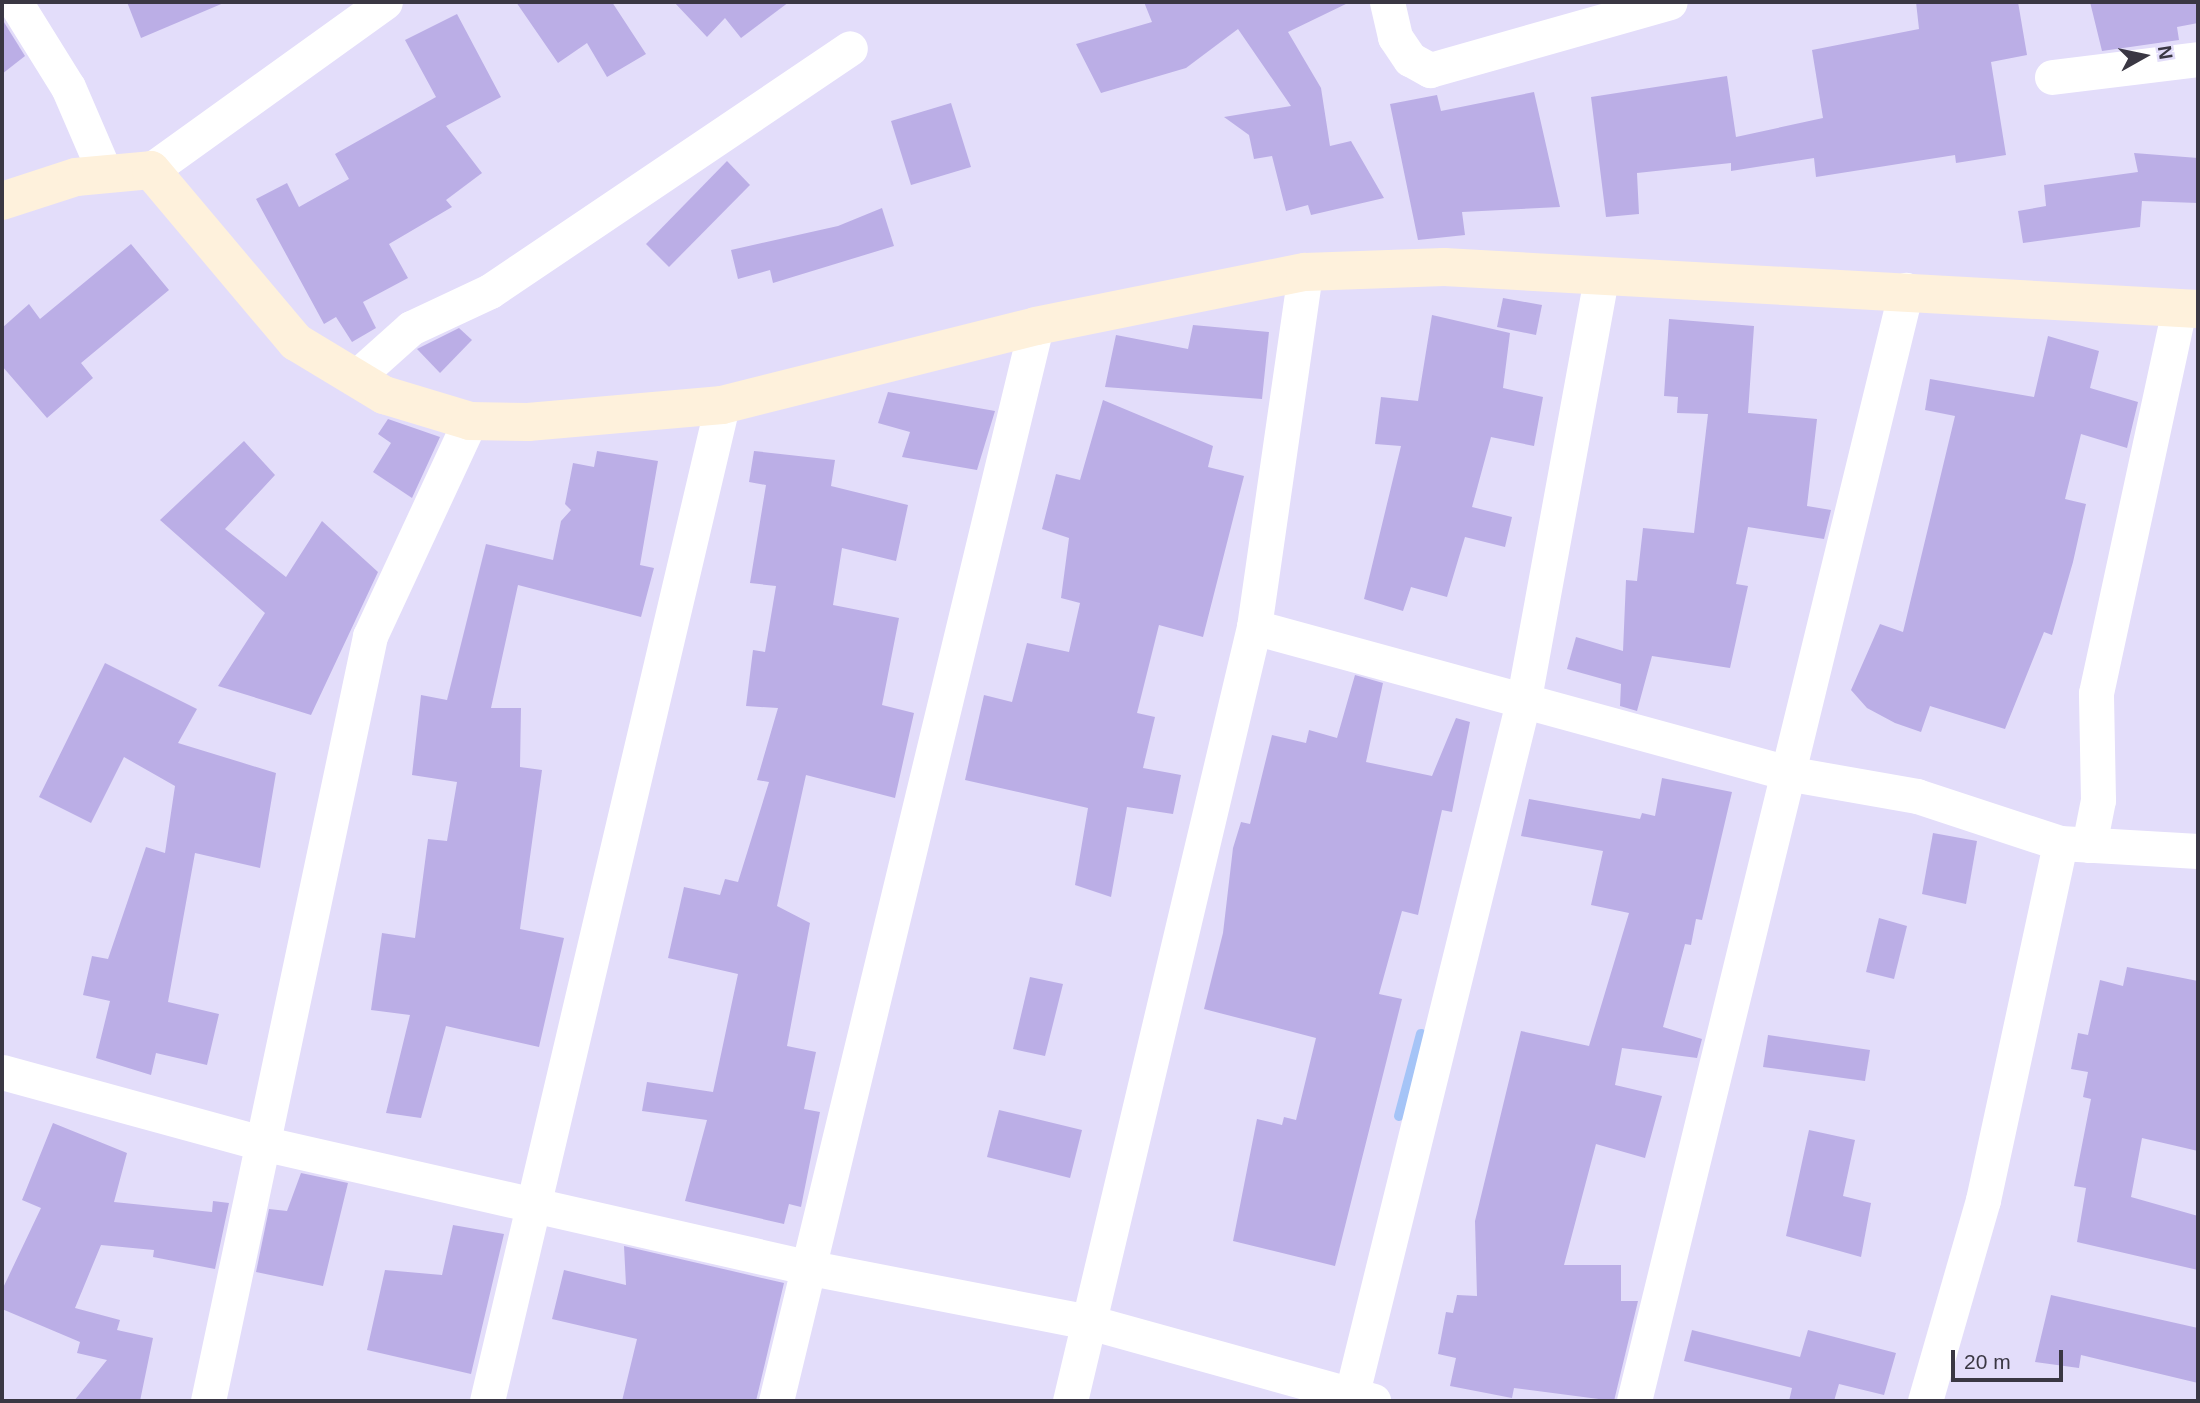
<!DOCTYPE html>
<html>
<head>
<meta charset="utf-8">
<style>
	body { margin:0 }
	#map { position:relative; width:2200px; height:1403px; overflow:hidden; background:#e3ddfa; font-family:Arial,sans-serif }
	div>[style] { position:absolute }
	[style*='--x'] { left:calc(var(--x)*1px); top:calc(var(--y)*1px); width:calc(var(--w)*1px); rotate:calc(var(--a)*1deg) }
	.stream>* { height:10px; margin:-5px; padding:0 5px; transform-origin:5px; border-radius:5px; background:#a5c4f7 }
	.building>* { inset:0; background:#bbaee6 }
	.minor>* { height:35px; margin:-17.5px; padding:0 17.5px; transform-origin:17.5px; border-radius:17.5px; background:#fff }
	.secondary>* { height:38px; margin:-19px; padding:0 19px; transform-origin:19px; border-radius:19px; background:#fef1dc }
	span { translate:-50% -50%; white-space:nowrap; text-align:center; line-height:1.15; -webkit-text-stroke:7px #e3ddfa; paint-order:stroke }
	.frame { position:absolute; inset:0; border:4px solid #3a3743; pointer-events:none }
	.north { position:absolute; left:2109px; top:21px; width:70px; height:70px; -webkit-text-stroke:5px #e3ddfa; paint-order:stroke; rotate:81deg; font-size:19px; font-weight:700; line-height:28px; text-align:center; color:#3a3743 }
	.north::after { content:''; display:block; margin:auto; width:24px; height:32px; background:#3a3743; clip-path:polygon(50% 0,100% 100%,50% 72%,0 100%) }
	.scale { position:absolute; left:1951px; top:1350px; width:112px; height:32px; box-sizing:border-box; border:4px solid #3a3743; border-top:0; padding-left:9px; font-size:21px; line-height:24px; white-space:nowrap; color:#3a3743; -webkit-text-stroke:5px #e3ddfa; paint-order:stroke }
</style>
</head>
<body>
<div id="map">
	<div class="stream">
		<div style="--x:1399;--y:1116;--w:85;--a:-75"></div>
	</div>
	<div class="building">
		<div style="clip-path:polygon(127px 2px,226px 2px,141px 38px)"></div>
		<div style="clip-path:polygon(516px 2px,612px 2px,646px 54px,607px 77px,587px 43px,558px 63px)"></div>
		<div style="clip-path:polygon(674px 2px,789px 2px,741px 38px,725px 18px,707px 37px)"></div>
		<div style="clip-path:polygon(1144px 2px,1350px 2px,1288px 32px,1321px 88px,1330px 146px,1351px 141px,1384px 198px,1311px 215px,1308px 205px,1286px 211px,1272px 156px,1254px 159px,1249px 135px,1224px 117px,1291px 106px,1238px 29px,1186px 68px,1101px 93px,1076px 44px,1152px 22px)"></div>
		<div style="clip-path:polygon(1916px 2px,2018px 2px,2027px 55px,1991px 62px,2006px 155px,1956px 163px,1955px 155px,1816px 177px,1814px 158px,1731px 171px,1731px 163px,1637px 173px,1639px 214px,1606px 217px,1591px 97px,1727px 76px,1736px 137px,1823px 118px,1812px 50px,1919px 29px)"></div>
		<div style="clip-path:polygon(2090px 2px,2198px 2px,2198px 23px,2177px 27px,2179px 40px,2102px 51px)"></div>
		<div style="clip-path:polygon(457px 14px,501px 97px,446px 126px,482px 173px,446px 200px,452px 207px,389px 244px,408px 278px,363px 302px,376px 328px,352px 342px,336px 317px,324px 324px,256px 199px,287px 183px,299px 207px,349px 179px,335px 154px,436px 97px,405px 40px)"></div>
		<div style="clip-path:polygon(2px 19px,25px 56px,2px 74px)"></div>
		<div style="clip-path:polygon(1534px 92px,1560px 207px,1462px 212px,1465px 235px,1418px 240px,1390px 104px,1437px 95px,1441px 111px)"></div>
		<div style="clip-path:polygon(951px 103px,971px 167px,911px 185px,891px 121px)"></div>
		<div style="clip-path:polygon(2134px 153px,2198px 158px,2198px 203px,2142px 201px,2140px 227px,2023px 243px,2018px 211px,2046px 206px,2044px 185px,2138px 172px)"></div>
		<div style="clip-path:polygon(727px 161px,750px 185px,669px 267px,646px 244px)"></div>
		<div style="clip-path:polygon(882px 208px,894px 246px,773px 283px,770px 270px,738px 279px,731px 250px,838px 226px)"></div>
		<div style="clip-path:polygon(131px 244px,169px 290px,81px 363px,93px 378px,47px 418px,2px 366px,2px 328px,29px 304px,40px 319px)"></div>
		<div style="clip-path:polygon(1503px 298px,1542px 305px,1536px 335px,1497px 327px)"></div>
		<div style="clip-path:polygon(1432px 315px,1510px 333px,1503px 388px,1543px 397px,1534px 446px,1491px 437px,1472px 507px,1512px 517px,1505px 547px,1465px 537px,1447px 597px,1411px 587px,1403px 611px,1364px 599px,1401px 446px,1375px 444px,1381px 397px,1418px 401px)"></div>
		<div style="clip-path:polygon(1669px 319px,1754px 326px,1748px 413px,1817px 419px,1807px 506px,1831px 510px,1824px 539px,1748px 527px,1736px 584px,1748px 586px,1730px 668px,1652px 656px,1637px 711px,1620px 706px,1621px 684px,1567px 669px,1576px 637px,1623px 651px,1626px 580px,1637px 581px,1643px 528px,1694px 533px,1708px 414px,1677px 413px,1678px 397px,1664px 396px)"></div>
		<div style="clip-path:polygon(1193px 325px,1269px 332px,1262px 399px,1105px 387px,1116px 335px,1188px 349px)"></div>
		<div style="clip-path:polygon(459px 328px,472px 340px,440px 373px,417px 349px)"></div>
		<div style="clip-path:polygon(2048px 336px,2099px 351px,2090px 388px,2138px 402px,2127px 448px,2081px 434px,2065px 499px,2086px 504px,2073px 562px,2052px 635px,2044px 632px,2005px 729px,1930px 706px,1921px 732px,1895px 723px,1867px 708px,1851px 690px,1880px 624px,1903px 632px,1955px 416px,1925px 410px,1930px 379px,2034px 397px)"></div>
		<div style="clip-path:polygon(888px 392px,995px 411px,977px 470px,902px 457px,910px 432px,878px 423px)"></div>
		<div style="clip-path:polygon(1103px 400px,1213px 446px,1208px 467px,1244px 476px,1203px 637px,1159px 625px,1137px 713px,1155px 717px,1143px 768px,1181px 775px,1173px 814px,1127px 807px,1111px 897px,1075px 885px,1088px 808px,965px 780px,984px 695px,1012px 702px,1027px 643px,1069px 652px,1080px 603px,1061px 598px,1069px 538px,1042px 529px,1056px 474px,1080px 480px)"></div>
		<div style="clip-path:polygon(388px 419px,440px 437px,412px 498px,373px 472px,391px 443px,378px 434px)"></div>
		<div style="clip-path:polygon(244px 441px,275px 475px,225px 529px,286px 577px,322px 521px,378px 572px,311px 715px,218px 686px,265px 613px,160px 520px)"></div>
		<div style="clip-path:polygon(597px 451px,658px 461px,640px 565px,654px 568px,641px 617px,518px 585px,491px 708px,521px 708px,520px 767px,542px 770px,520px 929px,564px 938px,539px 1047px,446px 1026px,421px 1118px,386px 1113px,410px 1015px,371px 1010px,382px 933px,415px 938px,428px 839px,447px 841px,457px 782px,412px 775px,421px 695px,447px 700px,486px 544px,553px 560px,561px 521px,571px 510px,565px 504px,573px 463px,594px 467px)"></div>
		<div style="clip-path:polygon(754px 451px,835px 460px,831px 486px,908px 505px,896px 561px,842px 548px,833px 605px,899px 618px,882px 705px,914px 713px,895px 798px,806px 775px,777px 906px,810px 923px,787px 1046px,816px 1052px,804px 1109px,820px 1112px,801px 1207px,789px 1204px,784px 1224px,685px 1201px,707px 1120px,642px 1111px,647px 1082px,713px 1092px,738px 974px,668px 958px,684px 887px,720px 895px,725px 879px,738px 882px,769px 782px,757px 780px,778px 708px,746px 706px,753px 650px,765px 652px,776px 586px,750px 583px,766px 485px,749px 482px)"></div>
		<div style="clip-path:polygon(105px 663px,197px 709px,178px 743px,276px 773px,260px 868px,195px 853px,168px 1002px,219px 1014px,207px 1065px,156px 1053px,151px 1075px,96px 1058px,110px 1001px,83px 995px,92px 956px,108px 959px,146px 847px,165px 853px,175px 786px,124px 757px,91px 823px,39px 797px)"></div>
		<div style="clip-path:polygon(1355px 675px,1383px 683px,1366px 762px,1432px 776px,1456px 718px,1470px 722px,1452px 812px,1442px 810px,1418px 915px,1402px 911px,1379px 994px,1402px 999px,1335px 1266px,1233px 1241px,1257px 1119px,1282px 1125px,1284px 1117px,1296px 1120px,1316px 1038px,1204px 1009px,1223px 933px,1233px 848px,1241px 822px,1250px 824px,1272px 735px,1306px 743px,1309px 730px,1337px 738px)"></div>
		<div style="clip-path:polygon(1662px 778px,1732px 792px,1702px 920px,1696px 919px,1691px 945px,1685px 944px,1663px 1027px,1702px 1039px,1697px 1058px,1622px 1048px,1615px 1085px,1662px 1096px,1645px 1158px,1596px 1144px,1564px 1265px,1621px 1265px,1621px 1301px,1638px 1301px,1614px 1401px,1514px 1388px,1512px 1398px,1450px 1386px,1456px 1358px,1438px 1354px,1446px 1312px,1453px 1313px,1457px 1295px,1477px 1296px,1475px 1221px,1521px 1031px,1589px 1046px,1629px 913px,1591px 905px,1603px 851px,1521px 836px,1529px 799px,1640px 819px,1642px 813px,1655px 816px)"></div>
		<div style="clip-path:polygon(1933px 833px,1977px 841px,1966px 904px,1922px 894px)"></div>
		<div style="clip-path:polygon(1879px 918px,1907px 926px,1894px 979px,1866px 972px)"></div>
		<div style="clip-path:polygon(2127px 967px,2198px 981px,2198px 1151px,2142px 1138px,2131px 1197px,2198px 1216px,2198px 1270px,2077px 1242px,2086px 1188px,2074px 1186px,2091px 1099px,2083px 1097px,2088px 1072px,2071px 1069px,2078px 1033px,2088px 1035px,2100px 980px,2123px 986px)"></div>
		<div style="clip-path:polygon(1030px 977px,1063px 984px,1045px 1056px,1013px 1049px)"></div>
		<div style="clip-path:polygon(1768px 1035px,1870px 1050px,1865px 1081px,1763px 1067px)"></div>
		<div style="clip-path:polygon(999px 1110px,1082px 1130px,1070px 1178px,987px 1157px)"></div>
		<div style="clip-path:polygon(53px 1123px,127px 1153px,114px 1202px,212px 1212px,213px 1201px,229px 1203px,215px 1269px,153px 1257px,154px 1250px,101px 1245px,75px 1308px,120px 1320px,117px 1330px,153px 1338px,140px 1401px,74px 1401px,107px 1360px,77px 1353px,80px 1342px,2px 1309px,2px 1290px,41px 1208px,22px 1200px)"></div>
		<div style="clip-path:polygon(1809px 1130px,1855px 1140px,1843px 1196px,1871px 1203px,1861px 1257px,1786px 1236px)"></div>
		<div style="clip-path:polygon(301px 1173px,348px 1183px,323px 1286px,256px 1272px,269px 1209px,287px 1211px)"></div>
		<div style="clip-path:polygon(453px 1225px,504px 1234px,471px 1374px,367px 1350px,385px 1270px,442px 1275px)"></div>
		<div style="clip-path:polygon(624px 1246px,784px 1283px,756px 1401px,622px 1401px,637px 1339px,552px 1319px,564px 1270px,626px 1285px)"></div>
		<div style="clip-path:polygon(2051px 1295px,2198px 1328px,2198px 1383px,2081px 1355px,2079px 1368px,2035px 1362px)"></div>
		<div style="clip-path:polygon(1692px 1330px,1800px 1357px,1808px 1330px,1896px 1353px,1884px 1395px,1839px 1384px,1834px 1401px,1789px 1401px,1792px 1388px,1684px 1361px)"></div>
	</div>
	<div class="minor">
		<div style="--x:15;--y:2;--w:100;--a:58.1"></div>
		<div style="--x:68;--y:87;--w:94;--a:66.7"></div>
		<div style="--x:1387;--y:2;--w:36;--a:77"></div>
		<div style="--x:1395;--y:37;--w:27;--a:56"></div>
		<div style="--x:1410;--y:59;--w:23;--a:29"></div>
		<div style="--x:1430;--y:70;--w:249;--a:-15.8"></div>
		<div style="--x:2052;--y:77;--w:147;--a:-7"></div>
		<div style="--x:151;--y:170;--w:288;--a:-35.7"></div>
		<div style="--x:355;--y:378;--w:75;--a:-41.8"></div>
		<div style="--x:411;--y:328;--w:87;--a:-25.1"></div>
		<div style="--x:490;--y:291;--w:434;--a:-34"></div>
		<div style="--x:1254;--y:627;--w:558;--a:15.28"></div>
		<div style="--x:1792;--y:774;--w:127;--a:10"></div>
		<div style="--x:1917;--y:796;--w:151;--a:18.2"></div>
		<div style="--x:2060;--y:843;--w:138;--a:3.3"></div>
		<div style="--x:2089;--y:845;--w:46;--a:-78.7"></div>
		<div style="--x:2098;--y:800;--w:107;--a:-91.1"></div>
		<div style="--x:2096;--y:693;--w:393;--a:-77.8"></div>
		<div style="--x:2;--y:1072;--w:274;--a:15.3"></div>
		<div style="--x:266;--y:1144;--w:554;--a:12.83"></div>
		<div style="--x:806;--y:1267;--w:288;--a:11"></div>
		<div style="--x:1089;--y:1322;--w:295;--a:15.5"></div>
		<div style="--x:208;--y:1401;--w:782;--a:-78.04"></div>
		<div style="--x:370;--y:636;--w:237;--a:-65.1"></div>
		<div style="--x:487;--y:1401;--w:1023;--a:-76.72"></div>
		<div style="--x:776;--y:1401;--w:1106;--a:-76.4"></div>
		<div style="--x:1070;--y:1401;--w:796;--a:-76.63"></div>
		<div style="--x:1254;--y:627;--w:359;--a:-81.8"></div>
		<div style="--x:1350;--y:1401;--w:724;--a:-76.1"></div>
		<div style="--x:1524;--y:698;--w:428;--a:-79.6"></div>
		<div style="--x:1634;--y:1401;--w:1144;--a:-76.24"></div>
		<div style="--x:1925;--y:1401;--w:209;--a:-73.9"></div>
		<div style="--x:1983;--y:1200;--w:365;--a:-77.8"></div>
	</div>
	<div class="secondary">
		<div style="--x:2;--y:201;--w:78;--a:-18"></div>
		<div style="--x:76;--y:177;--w:75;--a:-5.3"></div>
		<div style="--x:151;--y:170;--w:225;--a:49.9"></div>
		<div style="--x:296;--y:342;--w:103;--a:31.1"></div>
		<div style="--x:384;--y:395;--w:90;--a:16.8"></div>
		<div style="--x:470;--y:421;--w:58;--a:1"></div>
		<div style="--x:528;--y:422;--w:195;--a:-5"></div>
		<div style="--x:722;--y:405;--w:324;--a:-14.1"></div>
		<div style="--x:1036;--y:326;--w:274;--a:-11.4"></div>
		<div style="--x:1305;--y:272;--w:139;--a:-2.1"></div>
		<div style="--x:1444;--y:267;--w:755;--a:3.19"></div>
	</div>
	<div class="frame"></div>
	<div class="north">N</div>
	<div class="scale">20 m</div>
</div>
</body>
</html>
